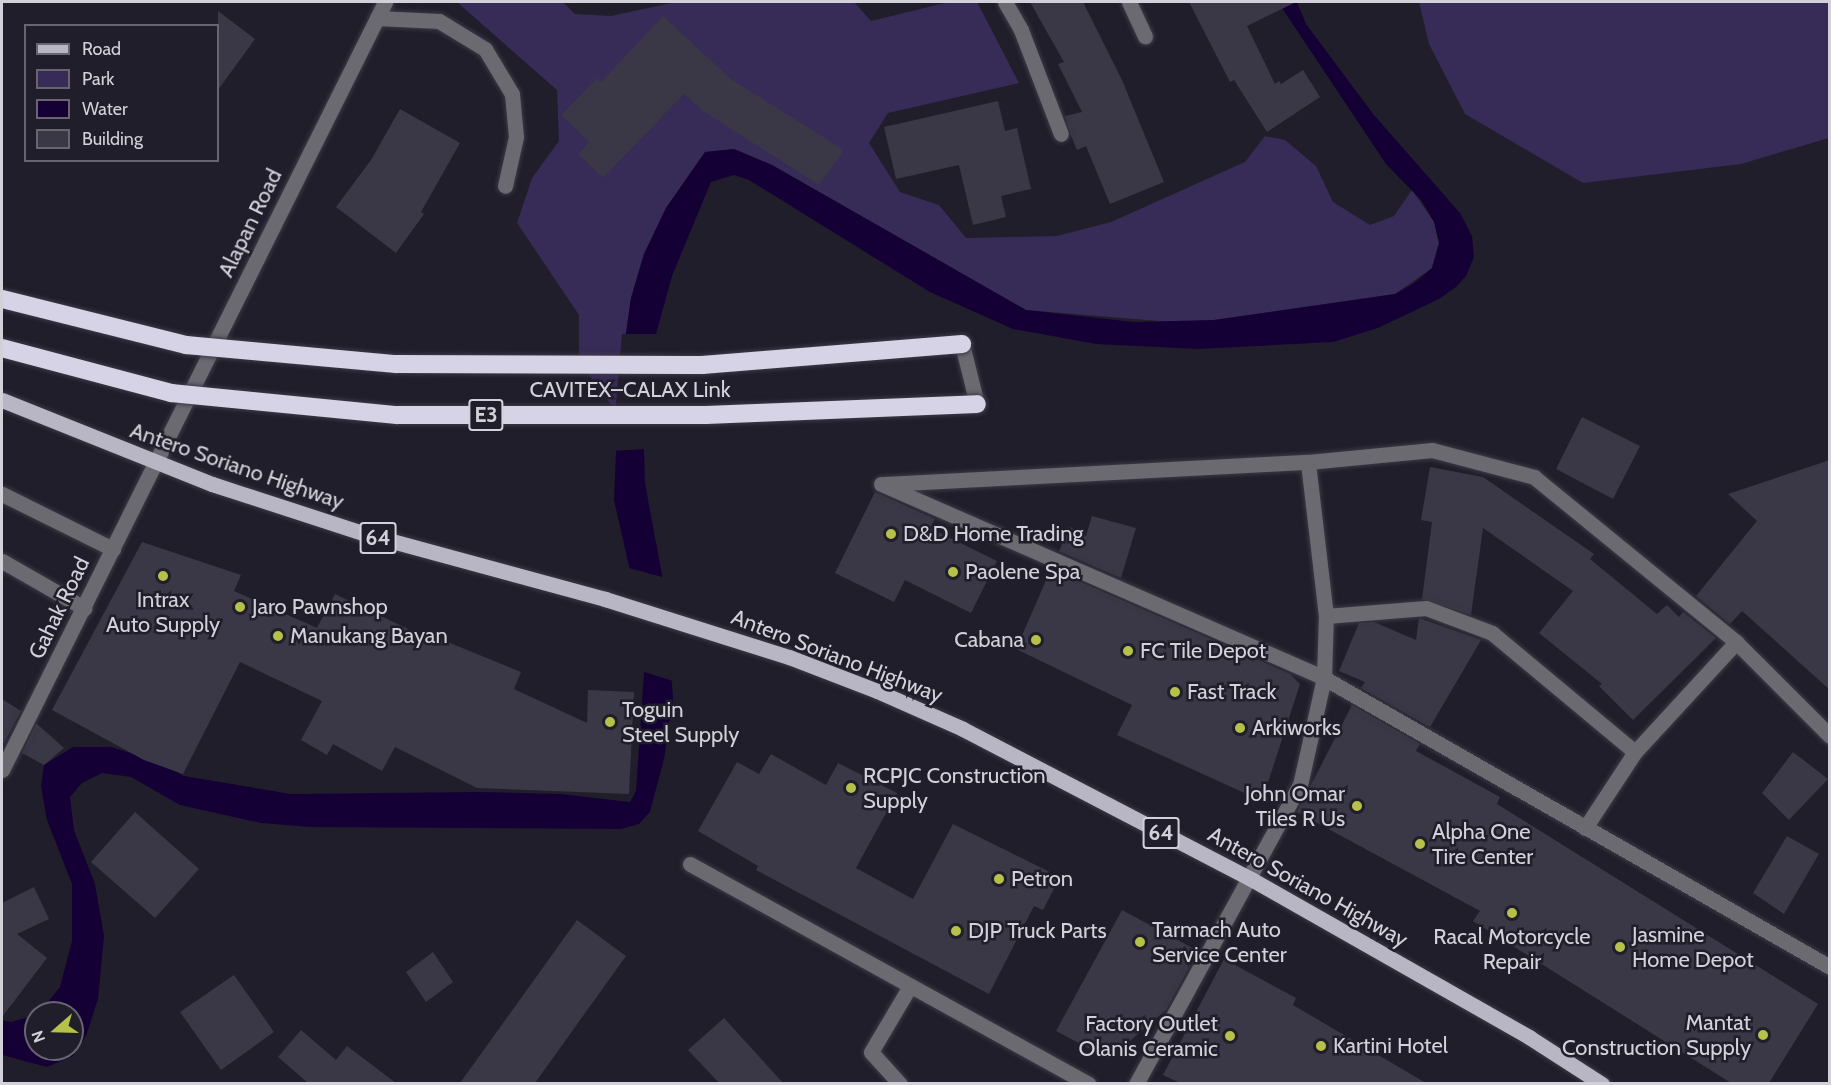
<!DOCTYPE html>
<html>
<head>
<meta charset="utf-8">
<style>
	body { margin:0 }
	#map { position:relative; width:1831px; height:1085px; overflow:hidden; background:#211e2b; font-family:Cabin,sans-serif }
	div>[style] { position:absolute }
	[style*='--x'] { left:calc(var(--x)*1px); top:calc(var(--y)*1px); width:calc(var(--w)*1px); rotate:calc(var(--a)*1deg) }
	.green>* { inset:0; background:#372b57 }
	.water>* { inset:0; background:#150035 }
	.pier>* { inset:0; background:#211e2b }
	.building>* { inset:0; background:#3a3746 }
	.roads { filter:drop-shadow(0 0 2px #3d3a47) drop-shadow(0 0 2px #3d3a47) }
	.minor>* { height:15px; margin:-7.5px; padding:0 7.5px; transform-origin:7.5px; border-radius:7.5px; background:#6b6a71 }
	.major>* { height:15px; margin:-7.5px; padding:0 7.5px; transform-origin:7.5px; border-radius:7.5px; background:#b8b5c5 }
	.bridges { filter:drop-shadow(0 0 2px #3d3a47) drop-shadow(0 0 2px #3d3a47) }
	.highway-bridge>* { height:18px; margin:-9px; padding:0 9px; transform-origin:9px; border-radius:9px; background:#d7d3e6 }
	.dots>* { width:16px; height:16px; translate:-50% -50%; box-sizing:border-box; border:3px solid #211e2b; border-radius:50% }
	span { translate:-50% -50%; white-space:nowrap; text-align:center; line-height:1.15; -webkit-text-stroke:5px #211e2b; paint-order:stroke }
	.shield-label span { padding:2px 4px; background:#211e2b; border:2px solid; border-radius:4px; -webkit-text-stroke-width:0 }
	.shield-label { font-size:21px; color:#d2d0d9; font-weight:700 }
	.street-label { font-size:22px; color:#d2d0d9 }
	.poi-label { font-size:22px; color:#d2d0d9 }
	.left { translate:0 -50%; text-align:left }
	.right { translate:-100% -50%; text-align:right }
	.frame { position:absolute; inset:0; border:3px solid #d2d0d9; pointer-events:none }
	.legend { position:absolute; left:24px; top:24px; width:195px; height:138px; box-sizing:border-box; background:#211e2b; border:2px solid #686571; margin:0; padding:8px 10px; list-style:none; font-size:18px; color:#d2d0d9 }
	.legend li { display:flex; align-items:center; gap:12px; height:30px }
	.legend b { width:30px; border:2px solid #686571 }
	.north { position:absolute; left:24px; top:1001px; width:60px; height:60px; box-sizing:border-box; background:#211e2b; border:2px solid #686571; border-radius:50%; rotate:250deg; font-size:16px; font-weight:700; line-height:24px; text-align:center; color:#d2d0d9 }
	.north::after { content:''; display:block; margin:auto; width:21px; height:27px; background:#b6c149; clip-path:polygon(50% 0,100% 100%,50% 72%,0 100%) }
</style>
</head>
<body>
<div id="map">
	<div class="green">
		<div style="clip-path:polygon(457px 2px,563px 2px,575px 14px,611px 16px,676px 2px,854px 2px,871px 21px,949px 2px,977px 2px,1019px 83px,888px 113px,869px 143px,900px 192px,939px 205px,966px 238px,1057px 236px,1111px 222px,1245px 162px,1265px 136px,1285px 140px,1316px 166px,1333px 202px,1370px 225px,1394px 216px,1412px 190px,1434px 222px,1439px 243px,1432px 268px,1395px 294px,1214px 320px,1171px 322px,1026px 310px,772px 165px,734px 149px,705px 152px,666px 208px,644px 254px,631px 298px,617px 413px,579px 361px,579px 315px,517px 223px,532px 178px,559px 141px,557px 90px)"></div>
		<div style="clip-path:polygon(1419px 2px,1829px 2px,1829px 138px,1741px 164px,1583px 183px,1465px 114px,1429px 44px)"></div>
	</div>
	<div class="water">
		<div style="clip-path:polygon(1278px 2px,1297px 2px,1306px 24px,1374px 115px,1460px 213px,1472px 236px,1474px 257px,1466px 276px,1456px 287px,1439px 299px,1378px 328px,1333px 342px,1197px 349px,1096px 344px,1013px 329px,930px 292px,749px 180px,734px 175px,711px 182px,672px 276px,647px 367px,643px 418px,645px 483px,667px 602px,673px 699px,664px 759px,650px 812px,639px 824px,621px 829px,309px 827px,261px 823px,180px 805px,131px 777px,102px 773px,82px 783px,70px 797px,74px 830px,95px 884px,104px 936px,98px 999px,86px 1036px,73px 1056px,47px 1067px,2px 1055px,2px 1020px,11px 1022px,36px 1015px,36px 1049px,72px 1049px,72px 1013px,39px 1013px,60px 987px,72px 941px,72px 884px,47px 820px,41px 786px,44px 765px,73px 747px,111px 747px,154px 760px,184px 776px,291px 794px,478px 792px,561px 794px,630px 802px,636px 791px,644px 672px,638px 606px,614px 500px,619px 380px,631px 298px,644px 254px,666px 208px,705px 152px,734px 149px,772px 165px,1026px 310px,1134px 322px,1214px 320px,1395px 294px,1414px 283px,1432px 268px,1439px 243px,1434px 222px,1421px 200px,1386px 164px)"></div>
	</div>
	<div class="pier">
		<div style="clip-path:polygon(622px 334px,658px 334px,650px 368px,647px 449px,612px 451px)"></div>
		<div style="clip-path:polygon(625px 567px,666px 578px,676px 682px,641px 671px,635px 607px)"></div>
	</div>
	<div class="building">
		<div style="clip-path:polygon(1030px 2px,1083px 2px,1122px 80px,1164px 182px,1110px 204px,1086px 146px,1077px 150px,1070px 133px,1065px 116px,1082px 112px,1058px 64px,1064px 62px)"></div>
		<div style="clip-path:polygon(1189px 2px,1296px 2px,1247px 26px,1275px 84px,1279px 81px,1281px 84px,1303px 70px,1320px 97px,1267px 132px,1234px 80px,1230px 82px)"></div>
		<div style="clip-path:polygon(218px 11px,255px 39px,218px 90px)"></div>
		<div style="clip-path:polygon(663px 16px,731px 79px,844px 150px,819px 185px,703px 111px,684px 94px,603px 178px,578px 154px,589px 142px,561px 115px,597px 78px,601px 82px)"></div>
		<div style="clip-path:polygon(998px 101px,1005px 131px,1017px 128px,1031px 189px,1001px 196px,1006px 217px,973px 225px,959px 165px,896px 179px,884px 127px)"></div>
		<div style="clip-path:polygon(400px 109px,460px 143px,421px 212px,424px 214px,396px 253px,336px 207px,371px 160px)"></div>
		<div style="clip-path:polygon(1582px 417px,1640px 446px,1613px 499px,1556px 469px)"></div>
		<div style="clip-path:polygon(1830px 460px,1830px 690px,1742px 611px,1730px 624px,1696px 596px,1757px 521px,1728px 494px)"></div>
		<div style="clip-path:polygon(1430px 467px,1483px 477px,1594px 554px,1590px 559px,1657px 614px,1667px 605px,1679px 617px,1683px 612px,1716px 638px,1633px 720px,1599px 686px,1602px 684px,1539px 633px,1573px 591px,1483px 528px,1471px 615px,1422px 599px,1432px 522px,1421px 520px)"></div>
		<div style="clip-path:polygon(875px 492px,935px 519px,930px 528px,997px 561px,971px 613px,905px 580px,894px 602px,835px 573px)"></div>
		<div style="clip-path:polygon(1092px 516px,1136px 528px,1121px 578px,1059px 551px,1070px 527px,1086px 536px)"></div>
		<div style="clip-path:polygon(142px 542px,241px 575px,234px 591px,317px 628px,335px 594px,431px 640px,433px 636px,521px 672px,514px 689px,587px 723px,588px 690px,634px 692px,629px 794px,477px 788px,395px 747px,382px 771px,333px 744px,327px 755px,301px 740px,322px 701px,240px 662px,183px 774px,144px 760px,52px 710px)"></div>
		<div style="clip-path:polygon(1051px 569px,1290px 674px,1300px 684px,1262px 801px,1117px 735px,1132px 705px,1016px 649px)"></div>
		<div style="clip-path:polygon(1419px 618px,1481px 640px,1430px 727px,1361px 688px,1365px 682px,1339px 671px,1359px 623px,1374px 622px,1416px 640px)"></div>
		<div style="clip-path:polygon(2px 699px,21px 711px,4px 743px,2px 742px)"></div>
		<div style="clip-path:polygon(1352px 705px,1420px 744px,1416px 751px,1500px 797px,1497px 804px,1818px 1004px,1769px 1083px,1731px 1083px,1473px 921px,1480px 911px,1297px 812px)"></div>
		<div style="clip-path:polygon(36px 723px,64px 748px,44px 765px,22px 753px)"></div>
		<div style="clip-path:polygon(1793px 752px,1828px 779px,1789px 820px,1762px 793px)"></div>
		<div style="clip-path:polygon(771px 754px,826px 785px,838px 763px,897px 793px,856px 868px,913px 899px,953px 824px,1060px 877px,1043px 910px,1034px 906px,989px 994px,756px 870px,758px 866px,698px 831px,737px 762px,759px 774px)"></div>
		<div style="clip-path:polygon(135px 812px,199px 869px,155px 918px,91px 862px)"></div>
		<div style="clip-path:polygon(1787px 836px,1819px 854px,1784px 914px,1753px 893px)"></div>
		<div style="clip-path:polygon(34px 887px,49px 919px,17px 934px,47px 958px,2px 1017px,2px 903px)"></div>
		<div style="clip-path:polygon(1122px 910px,1198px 951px,1166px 1010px,1109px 1059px,1056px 1031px)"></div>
		<div style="clip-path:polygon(577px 920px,626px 956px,535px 1083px,460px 1083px)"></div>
		<div style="clip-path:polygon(433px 952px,453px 982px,426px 1002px,406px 972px)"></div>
		<div style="clip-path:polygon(1224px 959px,1296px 998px,1293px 1005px,1426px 1083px,1180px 1083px,1163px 1075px)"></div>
		<div style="clip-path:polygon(234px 975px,274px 1032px,221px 1070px,180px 1012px)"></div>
		<div style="clip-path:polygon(724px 1018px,783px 1083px,719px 1083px,688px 1050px)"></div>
		<div style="clip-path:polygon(301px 1030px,336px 1060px,347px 1046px,396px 1083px,308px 1083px,278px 1057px)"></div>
	</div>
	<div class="roads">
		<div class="minor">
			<div style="--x:1005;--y:2;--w:32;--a:60"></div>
			<div style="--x:1021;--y:30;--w:111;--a:69"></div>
			<div style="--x:1129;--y:2;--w:38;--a:65"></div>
			<div style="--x:377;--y:18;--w:62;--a:2.8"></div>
			<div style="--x:439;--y:21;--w:54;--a:31.3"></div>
			<div style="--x:485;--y:49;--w:52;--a:59"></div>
			<div style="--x:512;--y:94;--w:43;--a:84.7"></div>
			<div style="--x:516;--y:137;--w:50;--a:102.7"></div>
			<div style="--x:962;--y:344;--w:62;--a:76"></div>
			<div style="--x:881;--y:484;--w:484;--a:23.6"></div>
			<div style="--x:1324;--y:678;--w:583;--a:29.73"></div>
			<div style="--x:885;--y:484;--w:424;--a:-3"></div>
			<div style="--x:1308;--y:462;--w:125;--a:-5.5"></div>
			<div style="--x:1432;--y:450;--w:106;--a:14.8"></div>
			<div style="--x:1534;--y:477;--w:261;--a:39.2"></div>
			<div style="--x:1736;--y:642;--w:133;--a:45"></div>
			<div style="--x:2;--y:494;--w:124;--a:26.4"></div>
			<div style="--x:2;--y:561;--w:95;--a:29.8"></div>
			<div style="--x:1326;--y:616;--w:100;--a:-4.6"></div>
			<div style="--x:1426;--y:608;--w:71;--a:20.7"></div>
			<div style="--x:1492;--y:633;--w:186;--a:39.8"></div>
			<div style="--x:2;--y:770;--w:858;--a:-63.49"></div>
			<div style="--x:1585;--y:828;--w:91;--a:-56.7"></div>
			<div style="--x:1635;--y:752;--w:149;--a:-47.4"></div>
			<div style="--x:690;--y:864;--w:455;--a:28.9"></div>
			<div style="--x:900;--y:1084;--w:43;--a:-132.2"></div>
			<div style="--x:871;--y:1052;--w:77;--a:-59.4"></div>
			<div style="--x:1136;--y:1084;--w:341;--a:-61.3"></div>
			<div style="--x:1300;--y:785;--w:110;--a:-77.4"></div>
			<div style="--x:1324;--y:678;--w:62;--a:-88.2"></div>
			<div style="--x:1326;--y:616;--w:155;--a:-96.7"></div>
		</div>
		<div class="major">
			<div style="--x:2;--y:400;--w:226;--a:21.8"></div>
			<div style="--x:212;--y:484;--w:162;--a:18"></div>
			<div style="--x:366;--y:534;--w:248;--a:15.2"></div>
			<div style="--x:605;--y:599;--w:193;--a:17.5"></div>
			<div style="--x:789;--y:657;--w:94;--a:21.1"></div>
			<div style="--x:877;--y:691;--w:94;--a:23.8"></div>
			<div style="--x:963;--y:729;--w:325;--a:27.5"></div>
			<div style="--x:1251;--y:879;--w:320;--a:29.6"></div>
			<div style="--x:1529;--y:1037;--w:87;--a:32.8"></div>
		</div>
	</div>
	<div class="bridges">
		<div class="highway-bridge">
			<div style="--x:2;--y:299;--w:190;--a:14"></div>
			<div style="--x:186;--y:345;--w:211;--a:5.2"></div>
			<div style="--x:396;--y:364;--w:306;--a:0.2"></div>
			<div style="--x:702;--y:365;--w:261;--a:-4.6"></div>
			<div style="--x:2;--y:348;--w:175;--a:14.9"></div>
			<div style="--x:171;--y:393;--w:227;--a:5.6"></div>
			<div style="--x:397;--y:415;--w:309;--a:0"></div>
			<div style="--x:706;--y:415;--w:271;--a:-2.3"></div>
		</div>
	</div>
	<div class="dots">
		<div style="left:891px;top:534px;background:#b6c149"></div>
		<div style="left:953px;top:572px;background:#b6c149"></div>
		<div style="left:163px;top:576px;background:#b6c149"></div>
		<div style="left:240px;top:607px;background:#b6c149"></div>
		<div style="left:278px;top:636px;background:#b6c149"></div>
		<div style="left:1036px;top:640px;background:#b6c149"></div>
		<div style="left:1128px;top:651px;background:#b6c149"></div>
		<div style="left:1175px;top:692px;background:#b6c149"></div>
		<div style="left:610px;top:722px;background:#b6c149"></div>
		<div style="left:1240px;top:728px;background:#b6c149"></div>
		<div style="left:851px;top:788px;background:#b6c149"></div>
		<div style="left:1357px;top:806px;background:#b6c149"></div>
		<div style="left:1420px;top:844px;background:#b6c149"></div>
		<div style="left:999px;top:879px;background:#b6c149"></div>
		<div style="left:1512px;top:913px;background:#b6c149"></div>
		<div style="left:956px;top:931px;background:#b6c149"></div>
		<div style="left:1140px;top:942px;background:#b6c149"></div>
		<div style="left:1620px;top:947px;background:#b6c149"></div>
		<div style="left:1763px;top:1035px;background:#b6c149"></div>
		<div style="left:1230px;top:1036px;background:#b6c149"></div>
		<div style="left:1321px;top:1046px;background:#b6c149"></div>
	</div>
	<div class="shield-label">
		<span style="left:486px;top:415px">E3</span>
		<span style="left:378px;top:538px">64</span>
		<span style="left:1161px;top:833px">64</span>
	</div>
	<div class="street-label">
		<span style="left:250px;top:223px;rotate:-64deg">Alapan Road</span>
		<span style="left:630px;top:390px">CAVITEX–CALAX Link</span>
		<span style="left:237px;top:466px;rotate:19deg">Antero Soriano Highway</span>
		<span style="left:59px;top:608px;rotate:-64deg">Gahak Road</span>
		<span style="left:837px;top:656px;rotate:21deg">Antero Soriano Highway</span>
		<span style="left:1308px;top:887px;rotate:29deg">Antero Soriano Highway</span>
	</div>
	<div class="poi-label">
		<span class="left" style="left:903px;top:534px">D&amp;D Home Trading</span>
		<span class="left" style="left:965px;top:572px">Paolene Spa</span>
		<span style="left:163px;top:612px">Intrax<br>Auto Supply</span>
		<span class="left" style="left:252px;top:607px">Jaro Pawnshop</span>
		<span class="left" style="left:290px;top:636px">Manukang Bayan</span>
		<span class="right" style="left:1024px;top:640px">Cabana</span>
		<span class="left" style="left:1140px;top:651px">FC Tile Depot</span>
		<span class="left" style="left:1187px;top:692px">Fast Track</span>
		<span class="left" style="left:622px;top:722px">Toguin<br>Steel Supply</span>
		<span class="left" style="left:1252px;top:728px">Arkiworks</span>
		<span class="left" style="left:863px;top:788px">RCPJC Construction<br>Supply</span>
		<span class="right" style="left:1345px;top:806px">John Omar<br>Tiles R Us</span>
		<span class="left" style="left:1432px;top:844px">Alpha One<br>Tire Center</span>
		<span class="left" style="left:1011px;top:879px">Petron</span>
		<span class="left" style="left:1152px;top:942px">Tarmach Auto<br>Service Center</span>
		<span class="left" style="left:968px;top:931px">DJP Truck Parts</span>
		<span class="left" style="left:1632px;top:947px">Jasmine<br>Home Depot</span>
		<span style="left:1512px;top:949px">Racal Motorcycle<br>Repair</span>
		<span class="right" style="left:1751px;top:1035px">Mantat<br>Construction Supply</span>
		<span class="right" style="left:1218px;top:1036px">Factory Outlet<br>Olanis Ceramic</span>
		<span class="left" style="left:1333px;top:1046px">Kartini Hotel</span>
	</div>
	<div class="frame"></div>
	<ul class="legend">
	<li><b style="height:8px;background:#b8b5c5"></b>Road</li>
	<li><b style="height:16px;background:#372b57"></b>Park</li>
	<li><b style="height:16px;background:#150035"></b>Water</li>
	<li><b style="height:16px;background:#3a3746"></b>Building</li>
	</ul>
	<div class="north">N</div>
</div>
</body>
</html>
